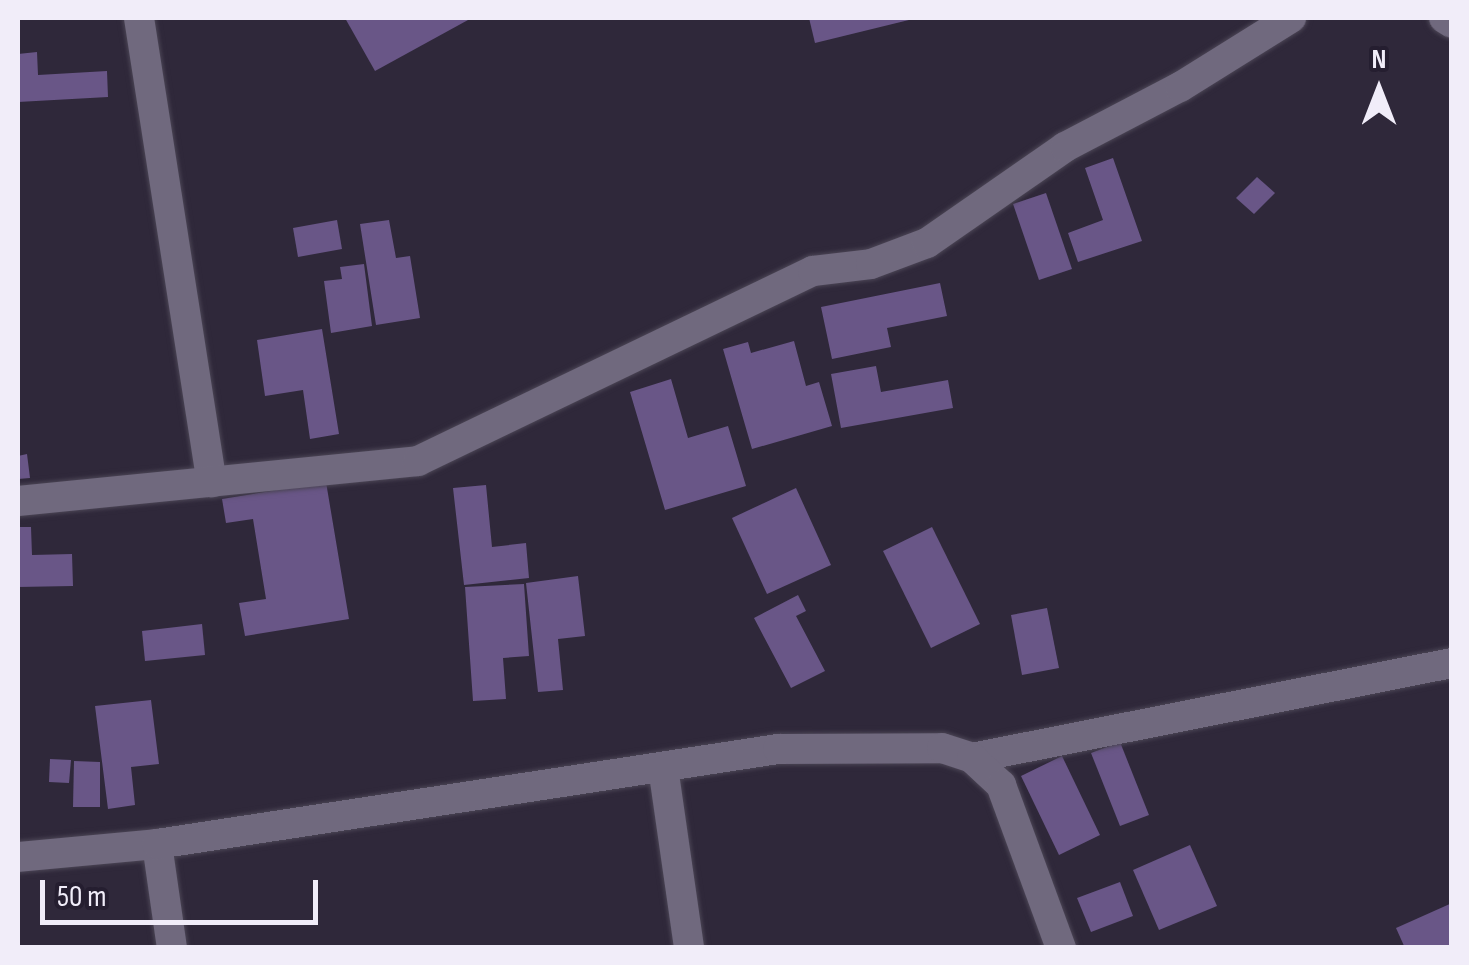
<!DOCTYPE html>
<html>
<head>
<meta charset="utf-8">
<style>
	body { margin:0 }
	#map { position:relative; width:1469px; height:965px; overflow:hidden; background:#2f283a; font-family:"Sofia Sans Condensed",sans-serif }
	div>[style] { position:absolute }
	[style*='--x'] { left:calc(var(--x)*1px); top:calc(var(--y)*1px); width:calc(var(--w)*1px); rotate:calc(var(--a)*1deg) }
	.building>* { inset:0; background:#695687 }
	.roads { filter:drop-shadow(0 0 2px #4b4555) drop-shadow(0 0 2px #4b4555) }
	.minor>* { height:30px; margin:-15px; padding:0 15px; transform-origin:15px; border-radius:15px; background:#70697e }
	span { translate:-50% -50%; white-space:nowrap; text-align:center; line-height:1.15; -webkit-text-stroke:8px #251e30; paint-order:stroke }
	.frame { position:absolute; inset:0; border:20px solid #f1edf9; pointer-events:none }
	.north { position:absolute; left:1329px; top:40px; width:100px; height:100px; -webkit-text-stroke:8px #251e30; paint-order:stroke; rotate:0deg; font-size:28px; font-weight:700; line-height:40px; text-align:center; color:#f1edf9 }
	.north::after { content:''; display:block; margin:auto; width:35px; height:45px; background:#f1edf9; clip-path:polygon(50% 0,100% 100%,50% 72%,0 100%) }
	.scale { position:absolute; left:40px; top:880px; width:278px; height:45px; box-sizing:border-box; border:5px solid #f1edf9; border-top:0; padding-left:12px; font-size:30px; line-height:35px; white-space:nowrap; color:#f1edf9; -webkit-text-stroke:8px #251e30; paint-order:stroke }
</style>
</head>
<body>
<div id="map">
	<div class="building">
		<div style="clip-path:polygon(345px 18px,466px 18px,468px 20px,375px 71px)"></div>
		<div style="clip-path:polygon(809px 18px,913px 18px,913px 19px,815px 43px)"></div>
		<div style="clip-path:polygon(37px 52px,38px 75px,107px 71px,108px 97px,18px 102px,18px 54px)"></div>
		<div style="clip-path:polygon(1113px 158px,1142px 241px,1078px 262px,1068px 233px,1103px 220px,1085px 168px)"></div>
		<div style="clip-path:polygon(1257px 177px,1275px 193px,1254px 214px,1236px 198px)"></div>
		<div style="clip-path:polygon(1046px 193px,1072px 269px,1039px 280px,1013px 204px)"></div>
		<div style="clip-path:polygon(337px 220px,342px 249px,298px 257px,293px 228px)"></div>
		<div style="clip-path:polygon(389px 220px,396px 258px,410px 256px,420px 318px,376px 325px,360px 224px)"></div>
		<div style="clip-path:polygon(364px 264px,372px 326px,331px 333px,324px 281px,342px 279px,340px 267px)"></div>
		<div style="clip-path:polygon(940px 283px,947px 316px,887px 328px,891px 347px,832px 359px,821px 307px)"></div>
		<div style="clip-path:polygon(322px 329px,339px 434px,310px 439px,303px 390px,265px 396px,257px 340px)"></div>
		<div style="clip-path:polygon(794px 341px,806px 386px,819px 382px,832px 426px,752px 449px,723px 349px,748px 342px,751px 353px)"></div>
		<div style="clip-path:polygon(876px 366px,881px 392px,948px 380px,953px 408px,841px 428px,831px 374px)"></div>
		<div style="clip-path:polygon(671px 379px,688px 438px,728px 426px,746px 486px,665px 510px,630px 392px)"></div>
		<div style="clip-path:polygon(27px 454px,30px 478px,18px 479px,18px 456px)"></div>
		<div style="clip-path:polygon(326px 482px,349px 619px,245px 636px,239px 603px,266px 599px,253px 519px,226px 523px,222px 499px)"></div>
		<div style="clip-path:polygon(486px 485px,492px 547px,526px 543px,529px 578px,464px 585px,453px 488px)"></div>
		<div style="clip-path:polygon(796px 488px,831px 565px,767px 594px,732px 518px)"></div>
		<div style="clip-path:polygon(18px 527px,31px 527px,32px 555px,72px 554px,73px 586px,18px 587px)"></div>
		<div style="clip-path:polygon(932px 527px,980px 624px,931px 648px,883px 551px)"></div>
		<div style="clip-path:polygon(578px 576px,585px 636px,558px 639px,563px 690px,538px 692px,526px 583px)"></div>
		<div style="clip-path:polygon(524px 584px,529px 656px,503px 658px,506px 699px,473px 701px,465px 587px)"></div>
		<div style="clip-path:polygon(798px 595px,806px 611px,796px 616px,825px 671px,791px 688px,754px 618px)"></div>
		<div style="clip-path:polygon(1047px 608px,1059px 668px,1022px 675px,1011px 615px)"></div>
		<div style="clip-path:polygon(202px 624px,205px 655px,145px 661px,142px 631px)"></div>
		<div style="clip-path:polygon(151px 700px,159px 764px,131px 767px,135px 805px,108px 809px,95px 706px)"></div>
		<div style="clip-path:polygon(1120px 742px,1149px 815px,1120px 826px,1091px 753px)"></div>
		<div style="clip-path:polygon(1062px 756px,1100px 835px,1059px 855px,1021px 776px)"></div>
		<div style="clip-path:polygon(50px 759px,71px 760px,69px 783px,49px 782px)"></div>
		<div style="clip-path:polygon(74px 761px,100px 762px,100px 807px,73px 807px)"></div>
		<div style="clip-path:polygon(1190px 845px,1217px 906px,1159px 930px,1133px 870px)"></div>
		<div style="clip-path:polygon(1120px 882px,1133px 916px,1091px 932px,1077px 898px)"></div>
		<div style="clip-path:polygon(1452px 903px,1452px 948px,1405px 948px,1396px 928px)"></div>
	</div>
	<div class="roads">
		<div class="minor">
			<div style="--x:139;--y:18;--w:470;--a:81.1"></div>
			<div style="--x:1444;--y:18;--w:9;--a:32"></div>
			<div style="--x:18;--y:501;--w:402;--a:-5.7"></div>
			<div style="--x:418;--y:461;--w:438;--a:-25.7"></div>
			<div style="--x:813;--y:271;--w:58;--a:-6.9"></div>
			<div style="--x:871;--y:264;--w:60;--a:-20.6"></div>
			<div style="--x:927;--y:243;--w:168;--a:-34.8"></div>
			<div style="--x:1065;--y:147;--w:130;--a:-27.6"></div>
			<div style="--x:1180;--y:87;--w:131;--a:-31.9"></div>
			<div style="--x:972;--y:758;--w:489;--a:-11.2"></div>
			<div style="--x:663;--y:767;--w:183;--a:81.8"></div>
			<div style="--x:157;--y:844;--w:105;--a:81.8"></div>
			<div style="--x:18;--y:857;--w:140;--a:-5.3"></div>
			<div style="--x:157;--y:844;--w:628;--a:-8.7"></div>
			<div style="--x:778;--y:749;--w:164;--a:-0.3"></div>
			<div style="--x:942;--y:748;--w:32;--a:18"></div>
			<div style="--x:972;--y:758;--w:40;--a:43"></div>
			<div style="--x:1001;--y:785;--w:174;--a:69.8"></div>
		</div>
	</div>
	<div class="frame"></div>
	<div class="north">N</div>
	<div class="scale">50 m</div>
</div>
</body>
</html>
